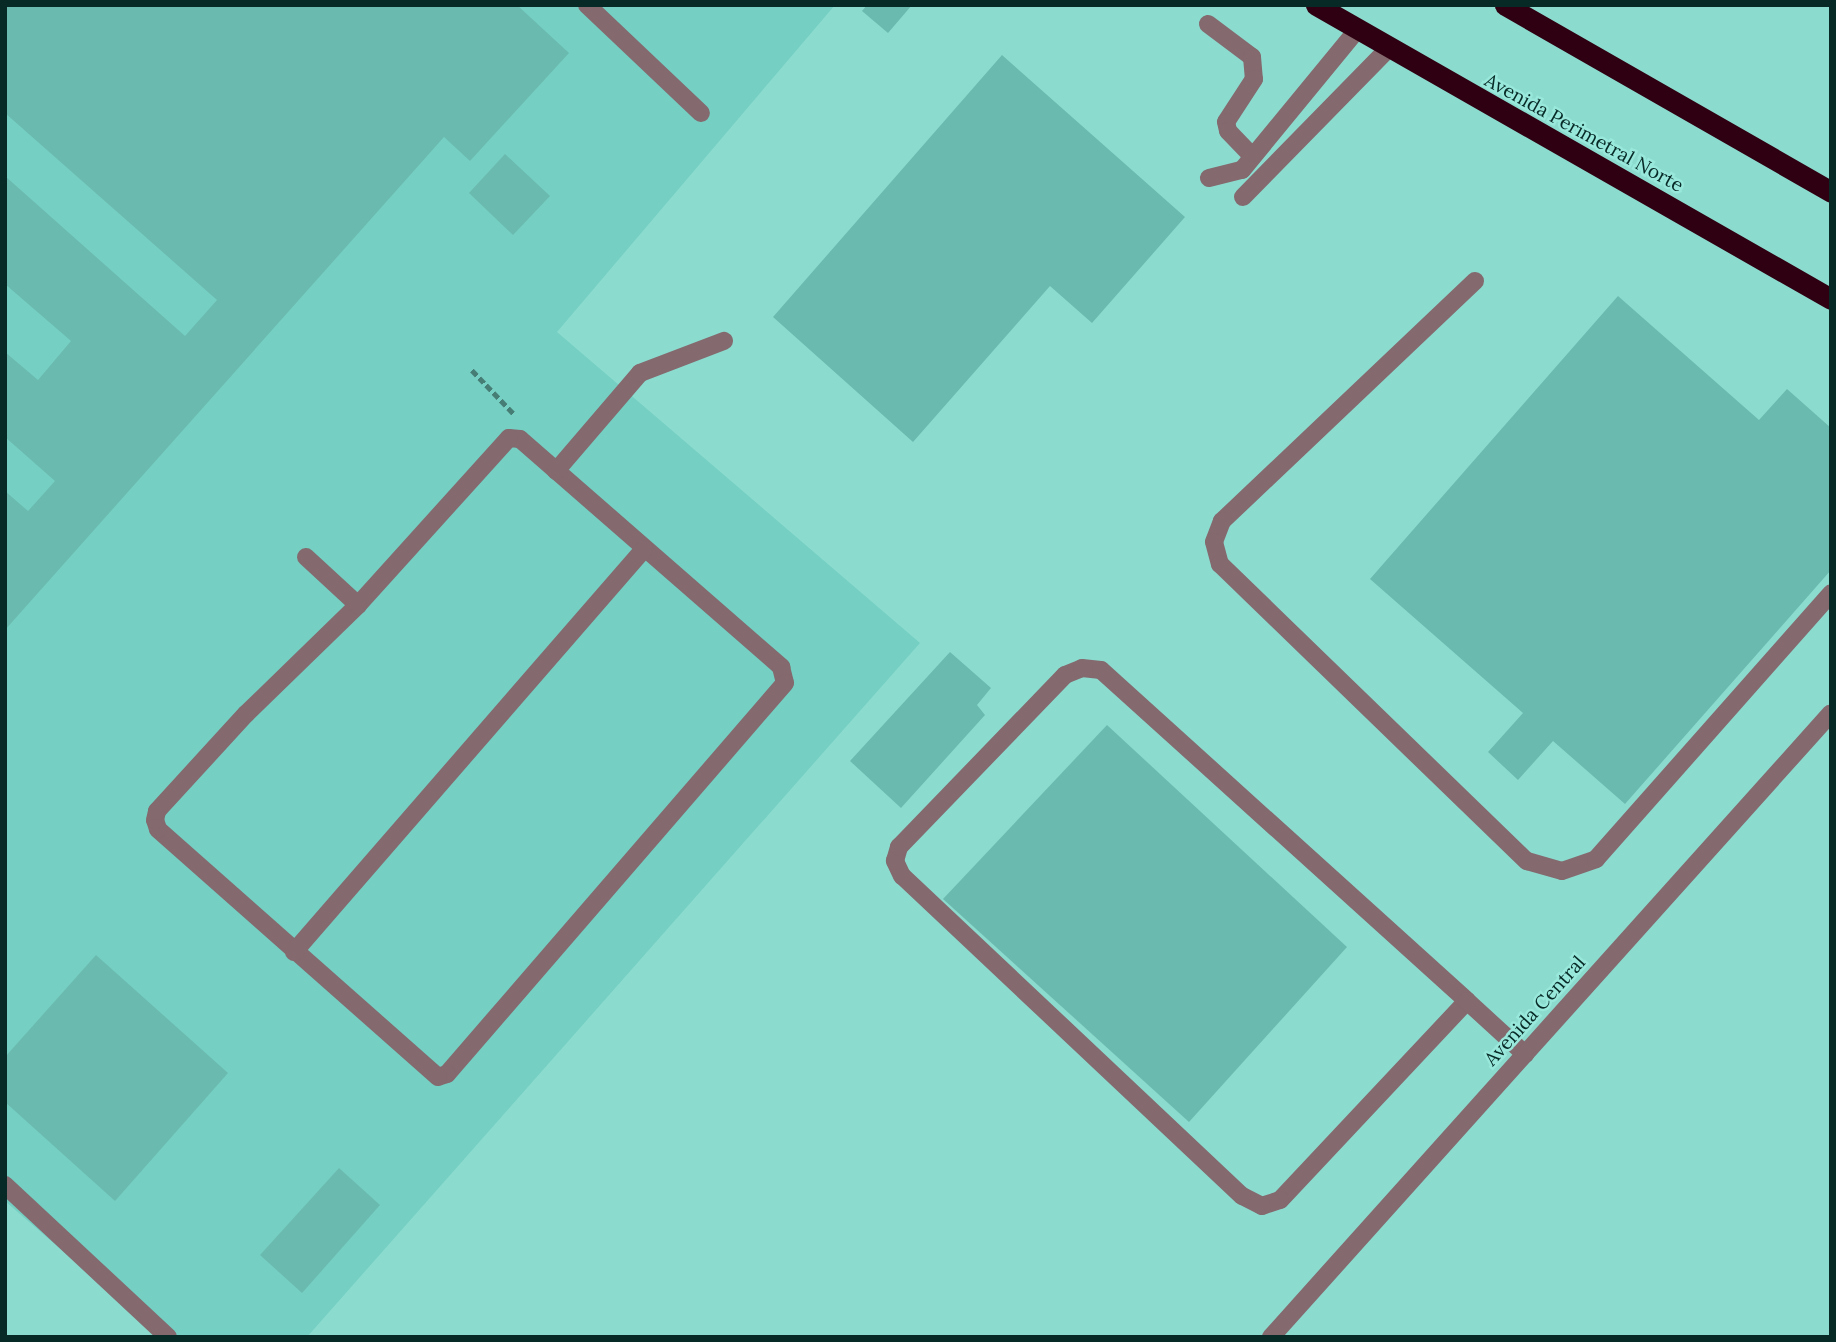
<!DOCTYPE html>
<html>
<head>
<meta charset="utf-8">
<style>
	body { margin:0 }
	#map { position:relative; width:1836px; height:1342px; overflow:hidden; background:#8cdbcf; font-family:Lora,serif }
	div>[style] { position:absolute }
	[style*='--x'] { left:calc(var(--x)*1px); top:calc(var(--y)*1px); width:calc(var(--w)*1px); rotate:calc(var(--a)*1deg) }
	.built>* { inset:0; background:#75cfc3 }
	.building>* { inset:0; background:#6bbaaf }
	.path>* { height:4.5px; margin-top:-2.25px; transform-origin:0; background:repeating-linear-gradient(90deg,#467e76 0 7px,transparent 0 10.5px) }
	.minor>* { height:18px; margin:-9px; padding:0 9px; transform-origin:9px; border-radius:9px; background:#84696e }
	.highway>* { height:21px; margin:-10.5px; padding:0 10.5px; transform-origin:10.5px; border-radius:10.5px; background:#2f0011 }
	span { translate:-50% -50%; white-space:nowrap; text-align:center; line-height:1.15; -webkit-text-stroke:5px #99e8dc; paint-order:stroke }
	.street-label { font-size:19px; color:#072a26 }
	.frame { position:absolute; inset:0; border:7px solid #072a26; pointer-events:none }
</style>
</head>
<body>
<div id="map">
	<div class="built">
		<div style="clip-path:polygon(5px 5px,835px 5px,557px 332px,920px 643px,307px 1337px,162px 1337px,5px 1201px)"></div>
	</div>
	<div class="building">
		<div style="clip-path:polygon(5px 5px,517px 5px,569px 53px,470px 161px,444px 137px,5px 630px,5px 491px,28px 511px,55px 481px,5px 437px,5px 352px,38px 380px,71px 341px,5px 284px,5px 176px,185px 336px,217px 300px,5px 113px)"></div>
		<div style="clip-path:polygon(867px 5px,912px 5px,888px 33px,862px 11px)"></div>
		<div style="clip-path:polygon(1002px 55px,1185px 217px,1092px 323px,1050px 286px,913px 442px,773px 317px)"></div>
		<div style="clip-path:polygon(505px 154px,550px 196px,513px 235px,469px 193px)"></div>
		<div style="clip-path:polygon(1618px 296px,1759px 420px,1787px 389px,1831px 428px,1831px 570px,1625px 804px,1553px 741px,1518px 780px,1488px 752px,1523px 713px,1370px 579px)"></div>
		<div style="clip-path:polygon(950px 652px,991px 688px,977px 705px,985px 715px,901px 808px,850px 761px)"></div>
		<div style="clip-path:polygon(1107px 725px,1347px 947px,1189px 1122px,943px 899px)"></div>
		<div style="clip-path:polygon(96px 955px,228px 1073px,115px 1201px,5px 1102px,5px 1057px)"></div>
		<div style="clip-path:polygon(339px 1168px,380px 1205px,302px 1293px,260px 1255px)"></div>
	</div>
	<div class="path">
		<div style="--x:472;--y:370;--w:61;--a:46.3"></div>
	</div>
	<div class="minor">
		<div style="--x:587;--y:5;--w:157;--a:43.5"></div>
		<div style="--x:1208;--y:24;--w:55;--a:36.9"></div>
		<div style="--x:1252;--y:57;--w:22;--a:85"></div>
		<div style="--x:1254;--y:79;--w:51;--a:123.1"></div>
		<div style="--x:1226;--y:122;--w:9;--a:77"></div>
		<div style="--x:1228;--y:131;--w:35;--a:46"></div>
		<div style="--x:1209;--y:178;--w:34;--a:-14"></div>
		<div style="--x:1242;--y:170;--w:181;--a:-50.6"></div>
		<div style="--x:1243;--y:197;--w:207;--a:-45.6"></div>
		<div style="--x:1475;--y:281;--w:349;--a:136.5"></div>
		<div style="--x:1222;--y:521;--w:22;--a:111"></div>
		<div style="--x:1214;--y:542;--w:23;--a:75"></div>
		<div style="--x:1220;--y:564;--w:427;--a:44.1"></div>
		<div style="--x:1527;--y:861;--w:36;--a:16"></div>
		<div style="--x:1562;--y:871;--w:36;--a:-19"></div>
		<div style="--x:1596;--y:859;--w:355;--a:-48.5"></div>
		<div style="--x:509;--y:438;--w:11;--a:5"></div>
		<div style="--x:520;--y:439;--w:347;--a:41.1"></div>
		<div style="--x:781;--y:667;--w:16;--a:76"></div>
		<div style="--x:785;--y:683;--w:517;--a:130.84"></div>
		<div style="--x:447;--y:1074;--w:9;--a:162"></div>
		<div style="--x:438;--y:1077;--w:374;--a:-138.5"></div>
		<div style="--x:158;--y:829;--w:9;--a:-108"></div>
		<div style="--x:155;--y:820;--w:9;--a:-77"></div>
		<div style="--x:157;--y:811;--w:132;--a:-47.5"></div>
		<div style="--x:246;--y:714;--w:156;--a:-44.2"></div>
		<div style="--x:358;--y:605;--w:225;--a:-47.9"></div>
		<div style="--x:556;--y:471;--w:129;--a:-49.4"></div>
		<div style="--x:640;--y:373;--w:90;--a:-20.9"></div>
		<div style="--x:306;--y:557;--w:71;--a:42.7"></div>
		<div style="--x:294;--y:952;--w:534;--a:-49.03"></div>
		<div style="--x:1467;--y:1001;--w:273;--a:133.2"></div>
		<div style="--x:1280;--y:1200;--w:19;--a:162"></div>
		<div style="--x:1262;--y:1206;--w:22;--a:-153"></div>
		<div style="--x:1242;--y:1196;--w:467;--a:-136.7"></div>
		<div style="--x:902;--y:876;--w:17;--a:-115"></div>
		<div style="--x:895;--y:861;--w:15;--a:-74"></div>
		<div style="--x:899;--y:847;--w:239;--a:-46"></div>
		<div style="--x:1065;--y:675;--w:18;--a:-22"></div>
		<div style="--x:1082;--y:668;--w:19;--a:6"></div>
		<div style="--x:1101;--y:670;--w:493;--a:42.1"></div>
		<div style="--x:1467;--y:1001;--w:79;--a:42.4"></div>
		<div style="--x:5;--y:1185;--w:223;--a:43"></div>
		<div style="--x:1271;--y:1337;--w:838;--a:-48.09"></div>
	</div>
	<div class="highway">
		<div style="--x:1316;--y:5;--w:593;--a:29.72"></div>
		<div style="--x:1505;--y:5;--w:376;--a:29.8"></div>
	</div>
	<div class="street-label">
		<span style="left:1584px;top:133px;rotate:29deg">Avenida Perimetral Norte</span>
		<span style="left:1535px;top:1011px;rotate:-48deg">Avenida Central</span>
	</div>
	<div class="frame"></div>
</div>
</body>
</html>
